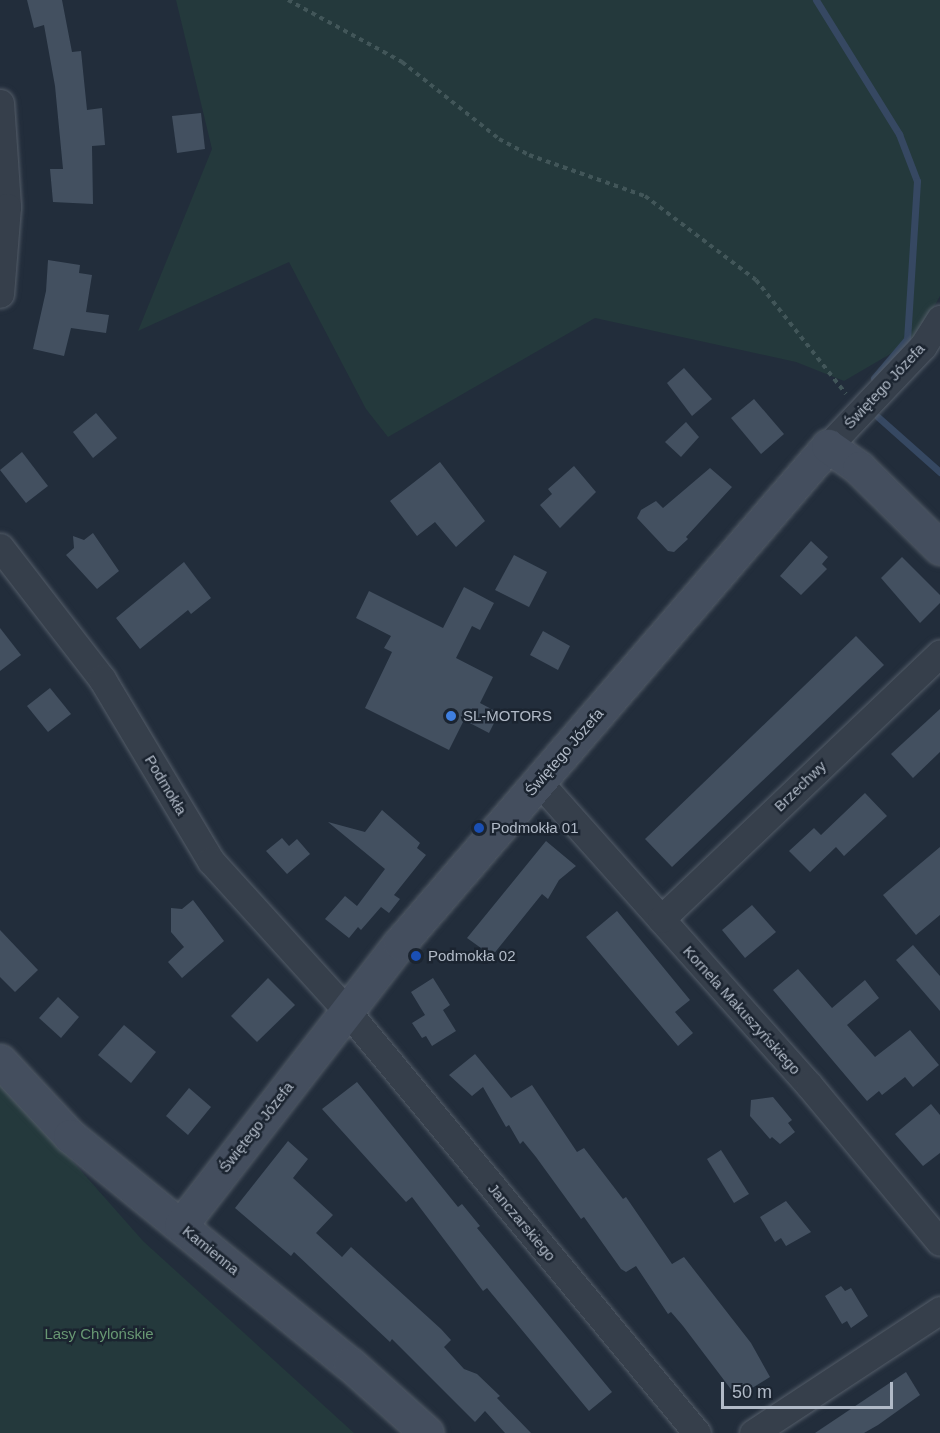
<!DOCTYPE html>
<html>
<head>
<meta charset="utf-8">
<style>
	body { margin:0 }
	#map { position:relative; width:940px; height:1433px; overflow:hidden; background:#222d3b; font-family:Arial,sans-serif }
	div>[style] { position:absolute }
	[style*='--x'] { left:calc(var(--x)*1px); top:calc(var(--y)*1px); width:calc(var(--w)*1px); rotate:calc(var(--a)*1deg) }
	.green>* { inset:0; background:#24393c }
	.stream>* { height:7px; margin:-3.5px; padding:0 3.5px; transform-origin:3.5px; border-radius:3.5px; background:#364862 }
	.building>* { inset:0; background:#435060 }
	.path>* { height:4px; margin-top:-2px; transform-origin:0; background:repeating-linear-gradient(90deg,#425659 0 4.5px,transparent 0 9px) }
	.roads { filter:drop-shadow(0 0 2px #545d69) drop-shadow(0 0 2px #545d69) }
	.street>* { height:27px; margin:-13.5px; padding:0 13.5px; transform-origin:13.5px; border-radius:13.5px; background:#363f4b }
	.secondary>* { height:33px; margin:-16.5px; padding:0 16.5px; transform-origin:16.5px; border-radius:16.5px; background:#444e5e }
	.dots>* { width:16px; height:16px; translate:-50% -50%; box-sizing:border-box; border:3px solid #1b2430; border-radius:50% }
	span { translate:-50% -50%; white-space:nowrap; text-align:center; line-height:1.15; -webkit-text-stroke:5px #1b2430; paint-order:stroke }
	.street-label { font-size:15px; color:#b1bac7 }
	.poi-label { font-size:15px; color:#b1bac7 }
	.left { translate:0 -50%; text-align:left }
	.park-label { font-size:15px; color:#689873 }
	.scale { position:absolute; left:721px; top:1382px; width:172px; height:27px; box-sizing:border-box; border:3px solid #b1bac7; border-top:0; padding-left:8px; font-size:18px; line-height:21px; white-space:nowrap; color:#b1bac7; -webkit-text-stroke:4px #1b2430; paint-order:stroke }
</style>
</head>
<body>
<div id="map">
	<div class="green">
		<div style="clip-path:polygon(176px 0,940px 0,940px 296px,916px 339px,844px 381px,796px 362px,595px 318px,388px 437px,366px 409px,289px 262px,138px 331px,212px 149px)"></div>
		<div style="clip-path:polygon(0 1079px,143px 1241px,354px 1433px,0 1433px)"></div>
	</div>
	<div class="stream">
		<div style="--x:816;--y:0;--w:158;--a:58.2"></div>
		<div style="--x:899;--y:134;--w:50;--a:69"></div>
		<div style="--x:917;--y:181;--w:158;--a:93.6"></div>
		<div style="--x:907;--y:339;--w:51;--a:130.2"></div>
		<div style="--x:878;--y:417;--w:83;--a:41.6"></div>
	</div>
	<div class="building">
		<div style="clip-path:polygon(27px 0,62px 0,72px 52px,81px 51px,87px 110px,102px 108px,105px 145px,92px 146px,93px 204px,53px 202px,50px 169px,63px 169px,55px 86px,44px 25px,34px 28px)"></div>
		<div style="clip-path:polygon(201px 113px,205px 149px,177px 153px,172px 116px)"></div>
		<div style="clip-path:polygon(48px 260px,80px 265px,79px 273px,92px 275px,86px 312px,109px 315px,106px 333px,71px 328px,64px 356px,33px 349px,46px 291px)"></div>
		<div style="clip-path:polygon(684px 368px,712px 399px,692px 416px,667px 383px)"></div>
		<div style="clip-path:polygon(754px 399px,784px 434px,761px 454px,731px 418px)"></div>
		<div style="clip-path:polygon(96px 413px,117px 438px,93px 458px,73px 432px)"></div>
		<div style="clip-path:polygon(686px 422px,699px 437px,681px 457px,665px 442px)"></div>
		<div style="clip-path:polygon(22px 452px,48px 486px,26px 503px,0 470px)"></div>
		<div style="clip-path:polygon(440px 462px,485px 521px,456px 547px,435px 522px,417px 536px,390px 501px)"></div>
		<div style="clip-path:polygon(574px 466px,596px 492px,560px 528px,540px 505px,552px 494px,548px 489px)"></div>
		<div style="clip-path:polygon(710px 468px,732px 487px,686px 537px,688px 539px,674px 552px,668px 551px,637px 518px,641px 510px,656px 501px,663px 508px)"></div>
		<div style="clip-path:polygon(93px 533px,119px 571px,97px 589px,66px 555px,74px 548px,73px 536px,84px 540px)"></div>
		<div style="clip-path:polygon(811px 541px,828px 557px,822px 564px,827px 569px,801px 595px,780px 576px)"></div>
		<div style="clip-path:polygon(514px 555px,547px 572px,529px 607px,495px 590px)"></div>
		<div style="clip-path:polygon(902px 557px,940px 595px,940px 603px,920px 623px,881px 578px)"></div>
		<div style="clip-path:polygon(184px 562px,211px 598px,191px 614px,188px 610px,140px 649px,116px 618px)"></div>
		<div style="clip-path:polygon(464px 587px,494px 603px,480px 630px,472px 626px,456px 658px,493px 677px,480px 703px,499px 713px,489px 733px,464px 720px,449px 750px,365px 708px,392px 652px,384px 648px,391px 636px,356px 618px,369px 591px,443px 628px)"></div>
		<div style="clip-path:polygon(0 628px,21px 655px,0 671px)"></div>
		<div style="clip-path:polygon(543px 631px,570px 646px,558px 670px,530px 655px)"></div>
		<div style="clip-path:polygon(856px 636px,884px 665px,672px 867px,645px 839px)"></div>
		<div style="clip-path:polygon(50px 688px,71px 714px,48px 732px,27px 706px)"></div>
		<div style="clip-path:polygon(940px 709px,940px 752px,913px 778px,891px 754px)"></div>
		<div style="clip-path:polygon(865px 793px,887px 816px,844px 856px,836px 847px,810px 872px,789px 851px,814px 828px,821px 835px)"></div>
		<div style="clip-path:polygon(382px 810px,420px 843px,417px 848px,426px 855px,394px 895px,400px 899px,389px 913px,381px 907px,361px 930px,358px 927px,349px 938px,325px 919px,345px 896px,357px 906px,385px 869px,328px 822px,365px 832px)"></div>
		<div style="clip-path:polygon(282px 838px,289px 846px,297px 839px,310px 854px,287px 874px,266px 851px)"></div>
		<div style="clip-path:polygon(546px 841px,576px 866px,559px 880px,548px 899px,542px 894px,492px 956px,467px 938px)"></div>
		<div style="clip-path:polygon(940px 847px,940px 915px,916px 935px,883px 895px)"></div>
		<div style="clip-path:polygon(193px 900px,224px 941px,182px 978px,168px 962px,184px 947px,171px 932px,171px 908px,182px 909px)"></div>
		<div style="clip-path:polygon(752px 905px,776px 932px,745px 958px,722px 930px)"></div>
		<div style="clip-path:polygon(617px 911px,690px 1000px,675px 1012px,693px 1033px,678px 1046px,586px 937px)"></div>
		<div style="clip-path:polygon(0 930px,38px 970px,15px 992px,0 977px)"></div>
		<div style="clip-path:polygon(913px 945px,940px 976px,940px 1011px,896px 960px)"></div>
		<div style="clip-path:polygon(798px 969px,832px 1008px,865px 980px,879px 998px,847px 1025px,875px 1057px,910px 1030px,939px 1065px,913px 1087px,905px 1077px,882px 1095px,879px 1091px,867px 1101px,773px 990px)"></div>
		<div style="clip-path:polygon(268px 978px,295px 1005px,257px 1042px,231px 1016px)"></div>
		<div style="clip-path:polygon(433px 978px,450px 1005px,443px 1010px,456px 1031px,432px 1046px,426px 1036px,422px 1038px,412px 1023px,425px 1015px,411px 992px)"></div>
		<div style="clip-path:polygon(58px 997px,79px 1017px,61px 1038px,39px 1018px)"></div>
		<div style="clip-path:polygon(124px 1025px,156px 1052px,131px 1083px,98px 1055px)"></div>
		<div style="clip-path:polygon(475px 1054px,511px 1098px,532px 1085px,577px 1152px,584px 1148px,623px 1199px,626px 1197px,672px 1264px,684px 1257px,751px 1343px,770px 1377px,739px 1396px,733px 1392px,683px 1326px,671px 1312px,668px 1314px,636px 1266px,626px 1272px,621px 1269px,584px 1217px,581px 1219px,536px 1157px,523px 1141px,520px 1144px,509px 1125px,506px 1127px,483px 1087px,472px 1096px,449px 1075px)"></div>
		<div style="clip-path:polygon(357px 1082px,458px 1207px,462px 1204px,480px 1226px,477px 1228px,612px 1392px,589px 1411px,487px 1288px,483px 1291px,412px 1197px,406px 1202px,322px 1109px)"></div>
		<div style="clip-path:polygon(189px 1088px,211px 1107px,188px 1135px,166px 1116px)"></div>
		<div style="clip-path:polygon(773px 1097px,792px 1120px,788px 1123px,795px 1132px,780px 1144px,772px 1137px,770px 1139px,750px 1116px,751px 1100px)"></div>
		<div style="clip-path:polygon(931px 1104px,940px 1115px,940px 1153px,923px 1166px,895px 1134px)"></div>
		<div style="clip-path:polygon(288px 1141px,308px 1159px,293px 1178px,333px 1215px,316px 1233px,342px 1257px,351px 1247px,441px 1329px,451px 1340px,444px 1347px,464px 1369px,477px 1374px,500px 1396px,497px 1398px,531px 1433px,505px 1433px,485px 1411px,475px 1422px,392px 1339px,390px 1342px,294px 1252px,291px 1256px,235px 1208px)"></div>
		<div style="clip-path:polygon(721px 1150px,749px 1194px,734px 1203px,707px 1159px)"></div>
		<div style="clip-path:polygon(786px 1201px,811px 1232px,786px 1246px,781px 1238px,775px 1242px,760px 1217px)"></div>
		<div style="clip-path:polygon(841px 1286px,845px 1291px,851px 1288px,868px 1316px,851px 1328px,847px 1321px,842px 1324px,825px 1296px)"></div>
		<div style="clip-path:polygon(906px 1372px,920px 1395px,878px 1425px,864px 1433px,815px 1433px)"></div>
	</div>
	<div class="path">
		<div style="--x:288;--y:0;--w:130;--a:28.5"></div>
		<div style="--x:402;--y:62;--w:124;--a:38.4"></div>
		<div style="--x:499;--y:139;--w:34;--a:28"></div>
		<div style="--x:529;--y:155;--w:123;--a:19.5"></div>
		<div style="--x:645;--y:196;--w:139;--a:37.1"></div>
		<div style="--x:756;--y:280;--w:145;--a:51.7"></div>
	</div>
	<div class="roads">
		<div class="street">
			<div style="--x:0;--y:103;--w:104;--a:86.1"></div>
			<div style="--x:7;--y:207;--w:87;--a:94.6"></div>
			<div style="--x:828;--y:446;--w:138;--a:-46.5"></div>
			<div style="--x:923;--y:346;--w:32;--a:-58"></div>
			<div style="--x:0;--y:547;--w:167;--a:52.3"></div>
			<div style="--x:102;--y:679;--w:212;--a:59.1"></div>
			<div style="--x:211;--y:861;--w:202;--a:47.8"></div>
			<div style="--x:347;--y:1011;--w:548;--a:50.33"></div>
			<div style="--x:539;--y:782;--w:406;--a:48.3"></div>
			<div style="--x:809;--y:1085;--w:204;--a:50.2"></div>
			<div style="--x:661;--y:919;--w:385;--a:-43.6"></div>
			<div style="--x:753;--y:1433;--w:224;--a:-33.3"></div>
		</div>
		<div class="secondary">
			<div style="--x:0;--y:1061;--w:103;--a:47"></div>
			<div style="--x:70;--y:1136;--w:361;--a:39.2"></div>
			<div style="--x:350;--y:1364;--w:103;--a:41.9"></div>
			<div style="--x:181;--y:1225;--w:357;--a:-52.2"></div>
			<div style="--x:400;--y:943;--w:656;--a:-49.27"></div>
			<div style="--x:828;--y:446;--w:38;--a:35"></div>
			<div style="--x:859;--y:468;--w:114;--a:44.6"></div>
		</div>
	</div>
	<div class="dots">
		<div style="left:451px;top:716px;background:#3f7fe0"></div>
		<div style="left:479px;top:828px;background:#1a4fb4"></div>
		<div style="left:416px;top:956px;background:#1a4fb4"></div>
	</div>
	<div class="street-label">
		<span style="left:884px;top:386px;rotate:-47deg">Świętego Józefa</span>
		<span style="left:564px;top:752px;rotate:-49deg">Świętego Józefa</span>
		<span style="left:166px;top:785px;rotate:59deg">Podmokła</span>
		<span style="left:800px;top:786px;rotate:-44deg">Brzechwy</span>
		<span style="left:742px;top:1010px;rotate:48deg">Kornela Makuszyńskiego</span>
		<span style="left:256px;top:1127px;rotate:-52deg">Świętego Józefa</span>
		<span style="left:522px;top:1222px;rotate:50deg">Janczarskiego</span>
		<span style="left:211px;top:1250px;rotate:39deg">Kamienna</span>
	</div>
	<div class="poi-label">
		<span class="left" style="left:463px;top:716px">SL-MOTORS</span>
		<span class="left" style="left:491px;top:828px">Podmokła 01</span>
		<span class="left" style="left:428px;top:956px">Podmokła 02</span>
	</div>
	<div class="park-label">
		<span style="left:99px;top:1334px">Lasy Chylońskie</span>
	</div>
	<div class="scale">50 m</div>
</div>
</body>
</html>
